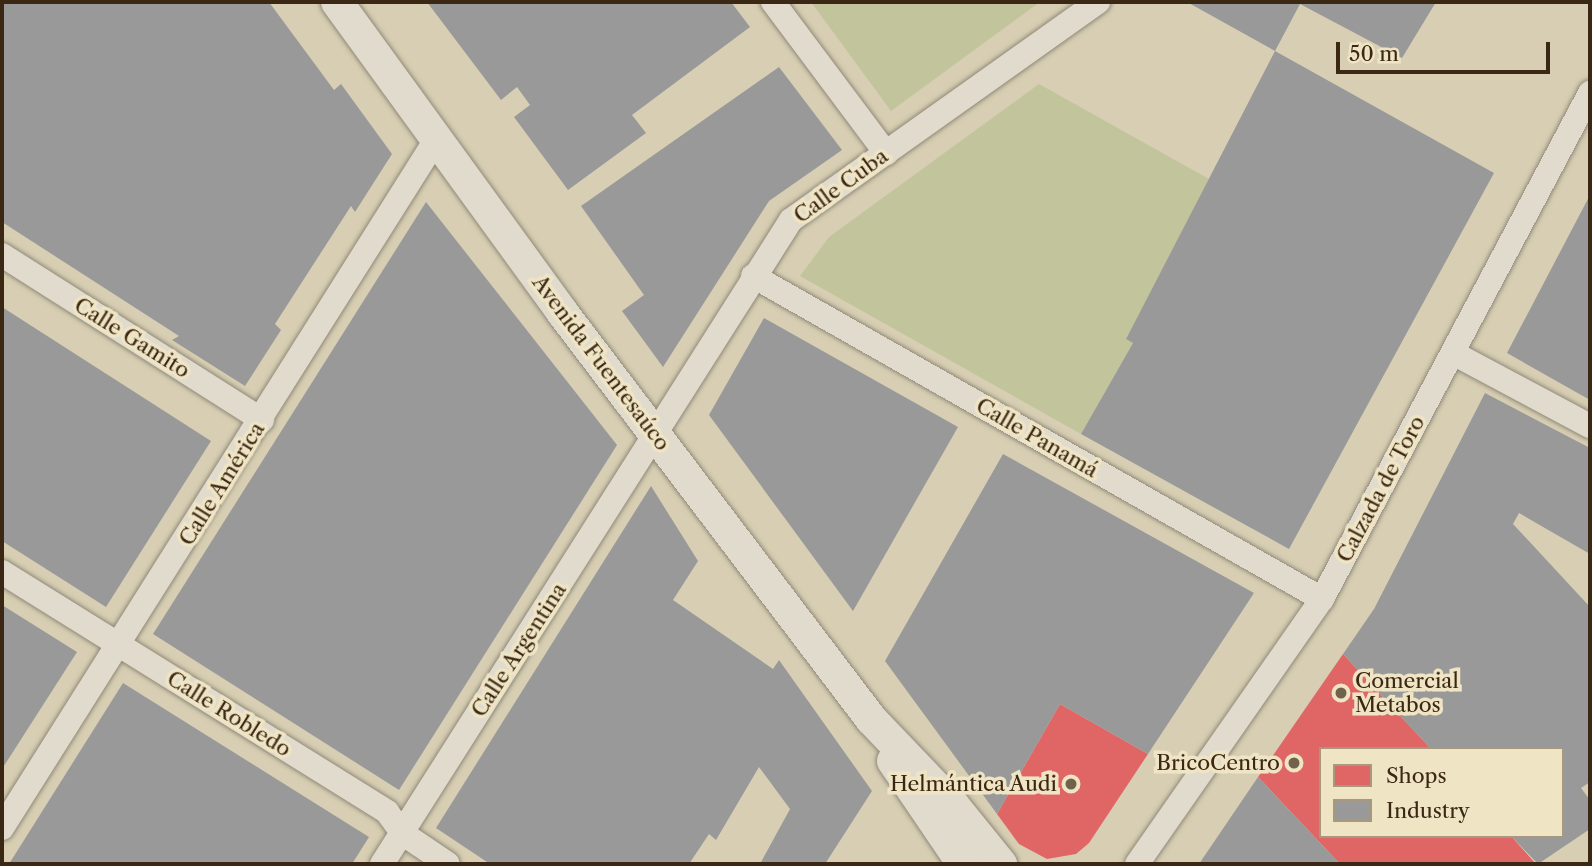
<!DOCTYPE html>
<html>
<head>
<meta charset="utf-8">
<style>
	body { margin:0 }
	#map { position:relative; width:1592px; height:866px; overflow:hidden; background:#d7ceb3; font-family:"Libre Caslon Text",serif }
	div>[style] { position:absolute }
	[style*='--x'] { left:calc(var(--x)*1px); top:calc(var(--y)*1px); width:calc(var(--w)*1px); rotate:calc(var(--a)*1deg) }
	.green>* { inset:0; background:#c2c59c }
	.shops>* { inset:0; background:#e06666 }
	.industry>* { inset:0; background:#999 }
	.roads { filter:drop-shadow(0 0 2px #908978) drop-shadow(0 0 2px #908978) }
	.minor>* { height:24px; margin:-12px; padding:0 12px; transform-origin:12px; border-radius:12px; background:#e0dbcd }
	.tertiary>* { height:32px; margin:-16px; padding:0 16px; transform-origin:16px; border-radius:16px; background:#e0dbcd }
	.dots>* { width:19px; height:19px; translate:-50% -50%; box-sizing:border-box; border:4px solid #efe4c4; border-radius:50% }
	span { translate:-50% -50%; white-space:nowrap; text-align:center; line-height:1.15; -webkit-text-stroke:7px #efe4c4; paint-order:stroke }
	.street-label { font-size:21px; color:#3a2814 }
	.poi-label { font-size:21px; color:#3a2814 }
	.left { translate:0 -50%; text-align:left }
	.right { translate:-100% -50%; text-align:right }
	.frame { position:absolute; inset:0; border:4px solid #3a2814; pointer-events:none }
	.legend { position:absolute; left:1319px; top:747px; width:245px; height:91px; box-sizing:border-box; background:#efe4c4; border:2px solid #a7997e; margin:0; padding:9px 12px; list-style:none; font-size:21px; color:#3a2814 }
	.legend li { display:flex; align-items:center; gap:14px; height:35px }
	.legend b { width:35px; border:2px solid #a7997e }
	.scale { position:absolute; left:1336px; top:42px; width:214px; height:32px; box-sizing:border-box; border:4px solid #3a2814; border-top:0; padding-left:9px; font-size:21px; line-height:24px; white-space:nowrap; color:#3a2814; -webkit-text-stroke:5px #efe4c4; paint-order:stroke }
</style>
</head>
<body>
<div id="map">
	<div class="green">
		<div style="clip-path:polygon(811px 2px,1040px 2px,891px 111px)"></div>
		<div style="clip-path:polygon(1039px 84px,1209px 179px,1126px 339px,1133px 343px,1081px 434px,800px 276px,829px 237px)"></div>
	</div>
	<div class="shops">
		<div style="clip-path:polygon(1343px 654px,1431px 749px,1321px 749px,1321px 836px,1511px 836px,1536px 864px,1340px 864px,1258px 777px)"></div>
		<div style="clip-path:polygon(1060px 704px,1148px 754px,1089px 843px,1076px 854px,1047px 859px,1019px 844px,997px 814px)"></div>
	</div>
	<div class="industry">
		<div style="clip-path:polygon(2px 2px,269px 2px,334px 90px,341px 84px,392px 154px,355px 212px,351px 206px,275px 324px,281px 330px,245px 386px,172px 340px,179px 336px,2px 222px)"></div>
		<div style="clip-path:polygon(427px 2px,731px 2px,750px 27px,632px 115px,646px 133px,568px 190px,514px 117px,530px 105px,517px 87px,501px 100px)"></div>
		<div style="clip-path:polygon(1187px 2px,1436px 2px,1402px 58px,1300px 4px,1275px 51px)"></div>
		<div style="clip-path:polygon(1275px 51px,1494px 173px,1289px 549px,1081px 434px,1133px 343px,1126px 339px)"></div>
		<div style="clip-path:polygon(779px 67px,842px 150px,769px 201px,663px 367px,622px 311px,644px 295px,581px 206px)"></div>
		<div style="clip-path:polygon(1590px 195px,1590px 400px,1507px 353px)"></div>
		<div style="clip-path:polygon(426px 202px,617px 445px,399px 790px,153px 634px)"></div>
		<div style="clip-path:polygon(2px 307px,211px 441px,106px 607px,2px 541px)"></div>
		<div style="clip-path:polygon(764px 318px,958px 427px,853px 611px,709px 415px)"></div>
		<div style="clip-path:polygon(1485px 393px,1590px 448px,1590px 554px,1519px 513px,1513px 524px,1590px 607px,1590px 782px,1581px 788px,1590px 800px,1590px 829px,1538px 864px,1511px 836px,1562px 836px,1562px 749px,1431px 749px,1343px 654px,1374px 609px)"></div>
		<div style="clip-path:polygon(1003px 454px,1254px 593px,1148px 754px,1060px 704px,997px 814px,885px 661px)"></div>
		<div style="clip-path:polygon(651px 486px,698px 561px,673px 600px,773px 669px,779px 660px,872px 791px,825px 864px,760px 864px,790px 809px,759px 767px,716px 840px,709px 834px,689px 864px,490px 864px,436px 828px)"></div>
		<div style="clip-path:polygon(2px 605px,77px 652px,2px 769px)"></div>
		<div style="clip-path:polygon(123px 683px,369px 837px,352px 864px,9px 864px)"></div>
		<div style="clip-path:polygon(1258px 777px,1340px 864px,1199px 864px)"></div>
	</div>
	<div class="roads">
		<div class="minor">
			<div style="--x:773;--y:2;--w:189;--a:53.2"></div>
			<div style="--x:2;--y:255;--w:308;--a:32.4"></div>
			<div style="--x:753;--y:276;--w:654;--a:29.58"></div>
			<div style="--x:1453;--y:353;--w:155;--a:28.1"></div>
			<div style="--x:2;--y:572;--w:454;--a:31.9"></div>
			<div style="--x:387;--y:812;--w:26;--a:54"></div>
			<div style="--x:402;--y:833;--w:55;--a:34"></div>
			<div style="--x:2;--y:828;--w:816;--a:-57.77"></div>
			<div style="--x:382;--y:864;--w:763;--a:-57.58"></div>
			<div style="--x:791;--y:220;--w:377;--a:-35.4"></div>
			<div style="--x:1137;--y:864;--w:323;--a:-55.1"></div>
			<div style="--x:1322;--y:599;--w:573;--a:-62.09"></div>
		</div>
		<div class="tertiary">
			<div style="--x:337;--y:2;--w:383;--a:54"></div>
			<div style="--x:562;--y:312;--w:511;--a:52.79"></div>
			<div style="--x:871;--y:719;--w:120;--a:46.3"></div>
			<div style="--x:954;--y:806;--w:75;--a:51"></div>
			<div style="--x:893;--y:761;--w:125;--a:55.8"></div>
		</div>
	</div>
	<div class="dots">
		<div style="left:1341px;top:693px;background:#71624c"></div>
		<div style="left:1294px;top:763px;background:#71624c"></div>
		<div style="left:1071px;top:784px;background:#71624c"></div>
	</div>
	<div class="street-label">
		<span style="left:841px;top:186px;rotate:-36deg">Calle Cuba</span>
		<span style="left:132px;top:338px;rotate:32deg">Calle Gamito</span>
		<span style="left:601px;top:363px;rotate:53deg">Avenida Fuentesaúco</span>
		<span style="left:1037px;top:438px;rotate:30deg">Calle Panamá</span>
		<span style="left:222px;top:484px;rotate:-58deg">Calle América</span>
		<span style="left:1381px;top:489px;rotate:-62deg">Calzada de Toro</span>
		<span style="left:519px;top:650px;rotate:-57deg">Calle Argentina</span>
		<span style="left:229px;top:714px;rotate:32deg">Calle Robledo</span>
	</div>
	<div class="poi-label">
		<span class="left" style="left:1355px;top:693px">Comercial<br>Metabos</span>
		<span class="right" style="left:1280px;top:763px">BricoCentro</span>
		<span class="right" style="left:1057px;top:784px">Helmántica Audi</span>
	</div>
	<div class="frame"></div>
	<ul class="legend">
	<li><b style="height:19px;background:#e06666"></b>Shops</li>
	<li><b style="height:19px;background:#999"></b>Industry</li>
	</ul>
	<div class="scale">50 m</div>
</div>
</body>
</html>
